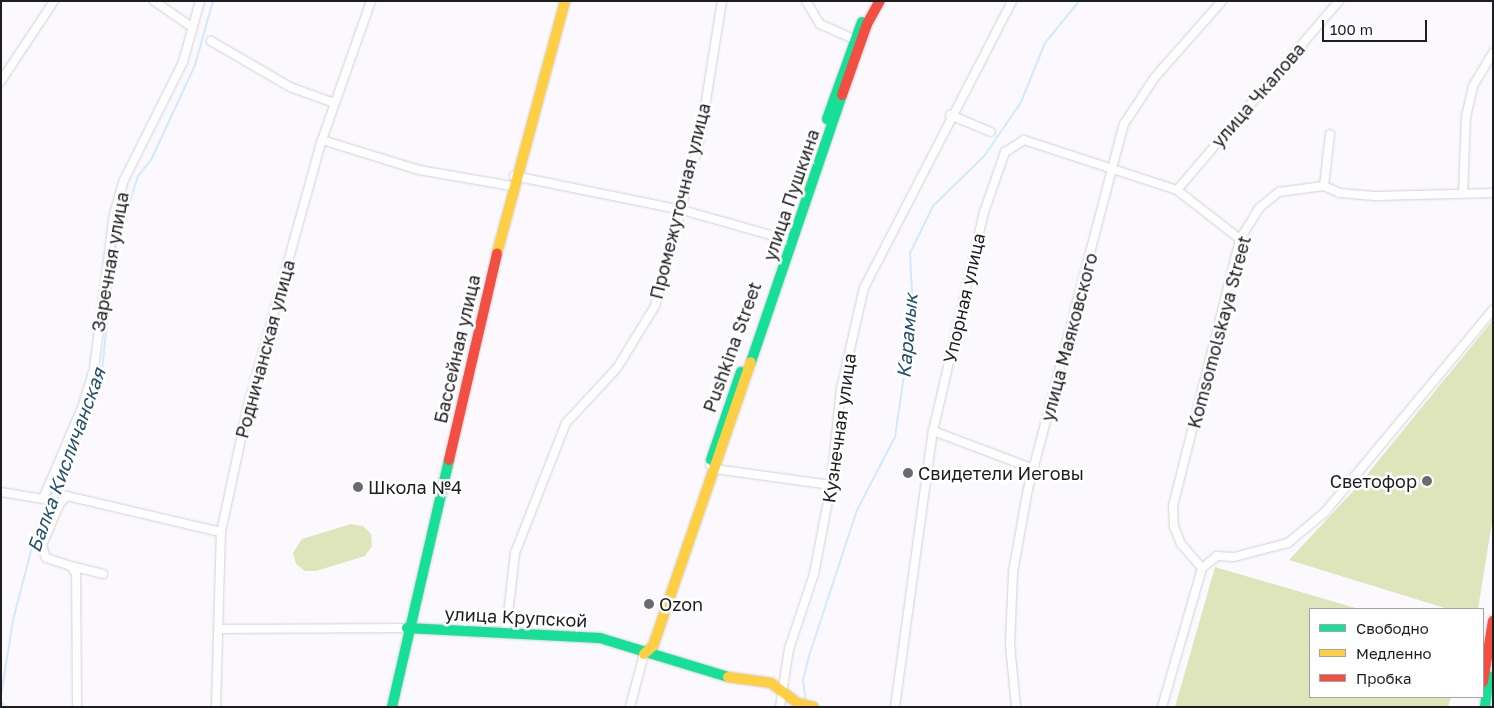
<!DOCTYPE html>
<html>
<head>
<meta charset="utf-8">
<style>
	body { margin:0 }
	#map { position:relative; width:1494px; height:708px; overflow:hidden; background:#fbf9fd; font-family:"Golos Text",sans-serif }
	div>[style] { position:absolute }
	[style*='--x'] { left:calc(var(--x)*1px); top:calc(var(--y)*1px); width:calc(var(--w)*1px); rotate:calc(var(--a)*1deg) }
	.green>* { inset:0; background:#dee5bb }
	.stream>* { height:2px; margin:-1px; padding:0 1px; transform-origin:1px; border-radius:1px; background:#d1eafd }
	.roads { filter:drop-shadow(0 0 1px #d3d1d5) drop-shadow(0 0 1px #d3d1d5) }
	.street>* { height:8px; margin:-4px; padding:0 4px; transform-origin:4px; border-radius:4px; background:#fefeff }
	.fast>* { height:10px; margin:-5px; padding:0 5px; transform-origin:5px; border-radius:5px; background:#16e098 }
	.slow>* { height:10px; margin:-5px; padding:0 5px; transform-origin:5px; border-radius:5px; background:#ffcf43 }
	.jam>* { height:10px; margin:-5px; padding:0 5px; transform-origin:5px; border-radius:5px; background:#f24e42 }
	.dots>* { width:14px; height:14px; translate:-50% -50%; box-sizing:border-box; border:2px solid #fff; border-radius:50% }
	span { translate:-50% -50%; white-space:nowrap; text-align:center; line-height:1.15; -webkit-text-stroke:5px #fff; paint-order:stroke }
	.street-label { font-size:18px; color:#1e1d20 }
	.poi-label { font-size:18px; color:#1e1d20 }
	.left { translate:0 -50%; text-align:left }
	.right { translate:-100% -50%; text-align:right }
	.water-label { font-size:19px; color:#244f68; font-style:italic }
	.frame { position:absolute; inset:0; border:2px solid #1e1d20; pointer-events:none }
	.legend { position:absolute; left:1309px; top:608px; width:175px; height:90px; box-sizing:border-box; background:#fff; border:1px solid #a5a5a6; margin:0; padding:6px 9px; list-style:none; font-size:15px; color:#1e1d20 }
	.legend li { display:flex; align-items:center; gap:10px; height:25px }
	.legend b { width:25px; border:1px solid #a5a5a6 }
	.scale { position:absolute; left:1322px; top:20px; width:105px; height:22px; box-sizing:border-box; border:2px solid #1e1d20; border-top:0; padding-left:6px; font-size:15px; line-height:18px; white-space:nowrap; color:#1e1d20; -webkit-text-stroke:4px #fff; paint-order:stroke }
</style>
</head>
<body>
<div id="map">
	<div class="green">
		<div style="clip-path:polygon(1493px 320px,1493px 516px,1478px 609px,1448px 609px,1289px 560px,1356px 488px)"></div>
		<div style="clip-path:polygon(351px 524px,363px 526px,371px 534px,372px 546px,365px 556px,316px 571px,305px 571px,296px 564px,293px 553px,302px 539px)"></div>
		<div style="clip-path:polygon(1215px 567px,1359px 609px,1310px 609px,1310px 697px,1451px 697px,1448px 707px,1175px 707px)"></div>
	</div>
	<div class="stream">
		<div style="--x:1;--y:696;--w:77;--a:-81"></div>
		<div style="--x:13;--y:620;--w:103;--a:-75.4"></div>
		<div style="--x:39;--y:520;--w:79;--a:-64.4"></div>
		<div style="--x:73;--y:449;--w:84;--a:-69.8"></div>
		<div style="--x:102;--y:370;--w:122;--a:-83.9"></div>
		<div style="--x:115;--y:249;--w:77;--a:-72.5"></div>
		<div style="--x:138;--y:176;--w:21;--a:-51"></div>
		<div style="--x:151;--y:160;--w:105;--a:-65.1"></div>
		<div style="--x:195;--y:65;--w:66;--a:-74.3"></div>
		<div style="--x:1;--y:702;--w:7;--a:45"></div>
		<div style="--x:806;--y:702;--w:22;--a:-98"></div>
		<div style="--x:803;--y:680;--w:25;--a:-76"></div>
		<div style="--x:809;--y:656;--w:154;--a:-71.8"></div>
		<div style="--x:857;--y:510;--w:82;--a:-62.5"></div>
		<div style="--x:895;--y:437;--w:124;--a:-81.7"></div>
		<div style="--x:913;--y:314;--w:61;--a:-92.8"></div>
		<div style="--x:910;--y:253;--w:52;--a:-63.9"></div>
		<div style="--x:933;--y:206;--w:73;--a:-44.4"></div>
		<div style="--x:985;--y:155;--w:64;--a:-55.8"></div>
		<div style="--x:1021;--y:102;--w:64;--a:-67.9"></div>
		<div style="--x:1045;--y:43;--w:54;--a:-51"></div>
	</div>
	<div class="roads">
		<div class="street">
			<div style="--x:154;--y:1;--w:47;--a:34.7"></div>
			<div style="--x:806;--y:1;--w:27;--a:59"></div>
			<div style="--x:820;--y:24;--w:36;--a:24"></div>
			<div style="--x:211;--y:41;--w:91;--a:30.2"></div>
			<div style="--x:290;--y:87;--w:47;--a:20"></div>
			<div style="--x:1;--y:81;--w:96;--a:-56.5"></div>
			<div style="--x:950;--y:115;--w:44;--a:22.5"></div>
			<div style="--x:322;--y:140;--w:102;--a:17.2"></div>
			<div style="--x:419;--y:170;--w:94;--a:9.8"></div>
			<div style="--x:514;--y:176;--w:171;--a:11.4"></div>
			<div style="--x:682;--y:210;--w:110;--a:15.8"></div>
			<div style="--x:1324;--y:186;--w:52;--a:-83.4"></div>
			<div style="--x:1177;--y:190;--w:249;--a:-49.4"></div>
			<div style="--x:1463;--y:194;--w:77;--a:-87.8"></div>
			<div style="--x:1466;--y:117;--w:32;--a:-77"></div>
			<div style="--x:1473;--y:86;--w:39;--a:-59"></div>
			<div style="--x:933;--y:431;--w:108;--a:20.6"></div>
			<div style="--x:710;--y:465;--w:6;--a:39"></div>
			<div style="--x:715;--y:469;--w:117;--a:7.9"></div>
			<div style="--x:1;--y:492;--w:43;--a:9.5"></div>
			<div style="--x:43;--y:499;--w:102;--a:-66.9"></div>
			<div style="--x:83;--y:405;--w:39;--a:-73"></div>
			<div style="--x:94;--y:368;--w:155;--a:-82.6"></div>
			<div style="--x:114;--y:214;--w:35;--a:-74"></div>
			<div style="--x:124;--y:180;--w:132;--a:-63.4"></div>
			<div style="--x:183;--y:62;--w:63;--a:-74.4"></div>
			<div style="--x:71;--y:566;--w:33;--a:14"></div>
			<div style="--x:1202;--y:568;--w:19;--a:-39"></div>
			<div style="--x:1217;--y:556;--w:17;--a:3"></div>
			<div style="--x:1234;--y:557;--w:56;--a:-14.5"></div>
			<div style="--x:1288;--y:543;--w:48;--a:-40"></div>
			<div style="--x:1325;--y:512;--w:263;--a:-50.3"></div>
			<div style="--x:220;--y:629;--w:187;--a:-0.3"></div>
			<div style="--x:506;--y:632;--w:80;--a:-83.5"></div>
			<div style="--x:515;--y:553;--w:140;--a:-68.6"></div>
			<div style="--x:566;--y:423;--w:75;--a:-47.2"></div>
			<div style="--x:617;--y:368;--w:73;--a:-58.5"></div>
			<div style="--x:655;--y:306;--w:174;--a:-75"></div>
			<div style="--x:700;--y:138;--w:139;--a:-80.9"></div>
			<div style="--x:77;--y:707;--w:133;--a:-90.4"></div>
			<div style="--x:76;--y:574;--w:9;--a:-122"></div>
			<div style="--x:71;--y:566;--w:26;--a:-162"></div>
			<div style="--x:46;--y:558;--w:14;--a:-107"></div>
			<div style="--x:42;--y:545;--w:46;--a:-66.8"></div>
			<div style="--x:60;--y:503;--w:10;--a:-45"></div>
			<div style="--x:67;--y:496;--w:158;--a:13.2"></div>
			<div style="--x:216;--y:707;--w:175;--a:-88.4"></div>
			<div style="--x:221;--y:532;--w:129;--a:-77.9"></div>
			<div style="--x:248;--y:406;--w:276;--a:-74.5"></div>
			<div style="--x:322;--y:140;--w:147;--a:-70.6"></div>
			<div style="--x:630;--y:707;--w:55;--a:-75.2"></div>
			<div style="--x:780;--y:707;--w:59;--a:-81.2"></div>
			<div style="--x:789;--y:649;--w:79;--a:-71.6"></div>
			<div style="--x:814;--y:574;--w:91;--a:-79.2"></div>
			<div style="--x:831;--y:485;--w:97;--a:-84.1"></div>
			<div style="--x:841;--y:389;--w:104;--a:-77.2"></div>
			<div style="--x:864;--y:288;--w:323;--a:-62.7"></div>
			<div style="--x:895;--y:707;--w:279;--a:-82.2"></div>
			<div style="--x:933;--y:431;--w:225;--a:-76.9"></div>
			<div style="--x:984;--y:212;--w:64;--a:-70.7"></div>
			<div style="--x:1005;--y:152;--w:22;--a:-32"></div>
			<div style="--x:1024;--y:140;--w:161;--a:18.1"></div>
			<div style="--x:1177;--y:190;--w:80;--a:37.9"></div>
			<div style="--x:1016;--y:707;--w:62;--a:-95.5"></div>
			<div style="--x:1010;--y:645;--w:73;--a:-87.6"></div>
			<div style="--x:1013;--y:572;--w:84;--a:-79.8"></div>
			<div style="--x:1028;--y:489;--w:377;--a:-75.3"></div>
			<div style="--x:1124;--y:124;--w:56;--a:-56.6"></div>
			<div style="--x:1155;--y:77;--w:101;--a:-48.6"></div>
			<div style="--x:1162;--y:707;--w:145;--a:-73.9"></div>
			<div style="--x:1202;--y:568;--w:32;--a:-131"></div>
			<div style="--x:1181;--y:544;--w:18;--a:-112"></div>
			<div style="--x:1174;--y:527;--w:21;--a:-93"></div>
			<div style="--x:1173;--y:506;--w:275;--a:-75.9"></div>
			<div style="--x:1240;--y:239;--w:36;--a:-58"></div>
			<div style="--x:1259;--y:208;--w:26;--a:-39"></div>
			<div style="--x:1279;--y:192;--w:45;--a:-7.6"></div>
			<div style="--x:1324;--y:186;--w:17;--a:24"></div>
			<div style="--x:1340;--y:193;--w:37;--a:5"></div>
			<div style="--x:1377;--y:196;--w:116;--a:-1.5"></div>
		</div>
		<div class="fast">
			<div style="--x:827;--y:119;--w:103;--a:-70.2"></div>
			<div style="--x:751;--y:362;--w:282;--a:-71.2"></div>
			<div style="--x:711;--y:460;--w:93;--a:-71.2"></div>
			<div style="--x:407;--y:628;--w:193;--a:3"></div>
			<div style="--x:600;--y:638;--w:134;--a:16.9"></div>
			<div style="--x:392;--y:707;--w:253;--a:-77"></div>
			<div style="--x:1485;--y:707;--w:31;--a:-83"></div>
		</div>
		<div class="slow">
			<div style="--x:497;--y:253;--w:261;--a:-74.9"></div>
			<div style="--x:644;--y:654;--w:12;--a:-42"></div>
			<div style="--x:653;--y:646;--w:300;--a:-71"></div>
			<div style="--x:728;--y:677;--w:43;--a:7.9"></div>
			<div style="--x:771;--y:683;--w:34;--a:37"></div>
			<div style="--x:798;--y:703;--w:16;--a:14"></div>
		</div>
		<div class="jam">
			<div style="--x:842;--y:95;--w:75;--a:-70.6"></div>
			<div style="--x:867;--y:24;--w:26;--a:-61"></div>
			<div style="--x:449;--y:460;--w:212;--a:-76.9"></div>
			<div style="--x:1483;--y:682;--w:62;--a:-80.7"></div>
		</div>
	</div>
	<div class="dots">
		<div style="left:908px;top:473px;background:#6b6a6d"></div>
		<div style="left:1427px;top:481px;background:#6b6a6d"></div>
		<div style="left:358px;top:487px;background:#6b6a6d"></div>
		<div style="left:649px;top:604px;background:#6b6a6d"></div>
	</div>
	<div class="street-label">
		<span style="left:1258px;top:95px;rotate:-49deg">улица Чкалова</span>
		<span style="left:791px;top:195px;rotate:-71deg">улица Пушкина</span>
		<span style="left:680px;top:201px;rotate:-76deg">Промежуточная улица</span>
		<span style="left:110px;top:262px;rotate:-80deg">Заречная улица</span>
		<span style="left:964px;top:298px;rotate:-77deg">Упорная улица</span>
		<span style="left:1219px;top:332px;rotate:-75deg">Komsomolskaya Street</span>
		<span style="left:1069px;top:337px;rotate:-75deg">улица Маяковского</span>
		<span style="left:732px;top:347px;rotate:-70deg">Pushkina Street</span>
		<span style="left:265px;top:349px;rotate:-75deg">Родничанская улица</span>
		<span style="left:457px;top:349px;rotate:-77deg">Бассейная улица</span>
		<span style="left:839px;top:428px;rotate:-82deg">Кузнечная улица</span>
		<span style="left:516px;top:617px;rotate:3deg">улица Крупской</span>
	</div>
	<div class="poi-label">
		<span class="left" style="left:918px;top:473px">Свидетели Иеговы</span>
		<span class="right" style="left:1417px;top:481px">Светофор</span>
		<span class="left" style="left:368px;top:487px">Школа №4</span>
		<span class="left" style="left:659px;top:604px">Ozon</span>
	</div>
	<div class="water-label">
		<span style="left:907px;top:336px;rotate:-85deg">Карамык</span>
		<span style="left:66px;top:460px;rotate:-70deg">Балка Кисличанская</span>
	</div>
	<div class="frame"></div>
	<ul class="legend">
	<li><b style="height:6px;background:#16e098"></b>Свободно</li>
	<li><b style="height:6px;background:#ffcf43"></b>Медленно</li>
	<li><b style="height:6px;background:#f24e42"></b>Пробка</li>
	</ul>
	<div class="scale">100 m</div>
</div>
</body>
</html>
